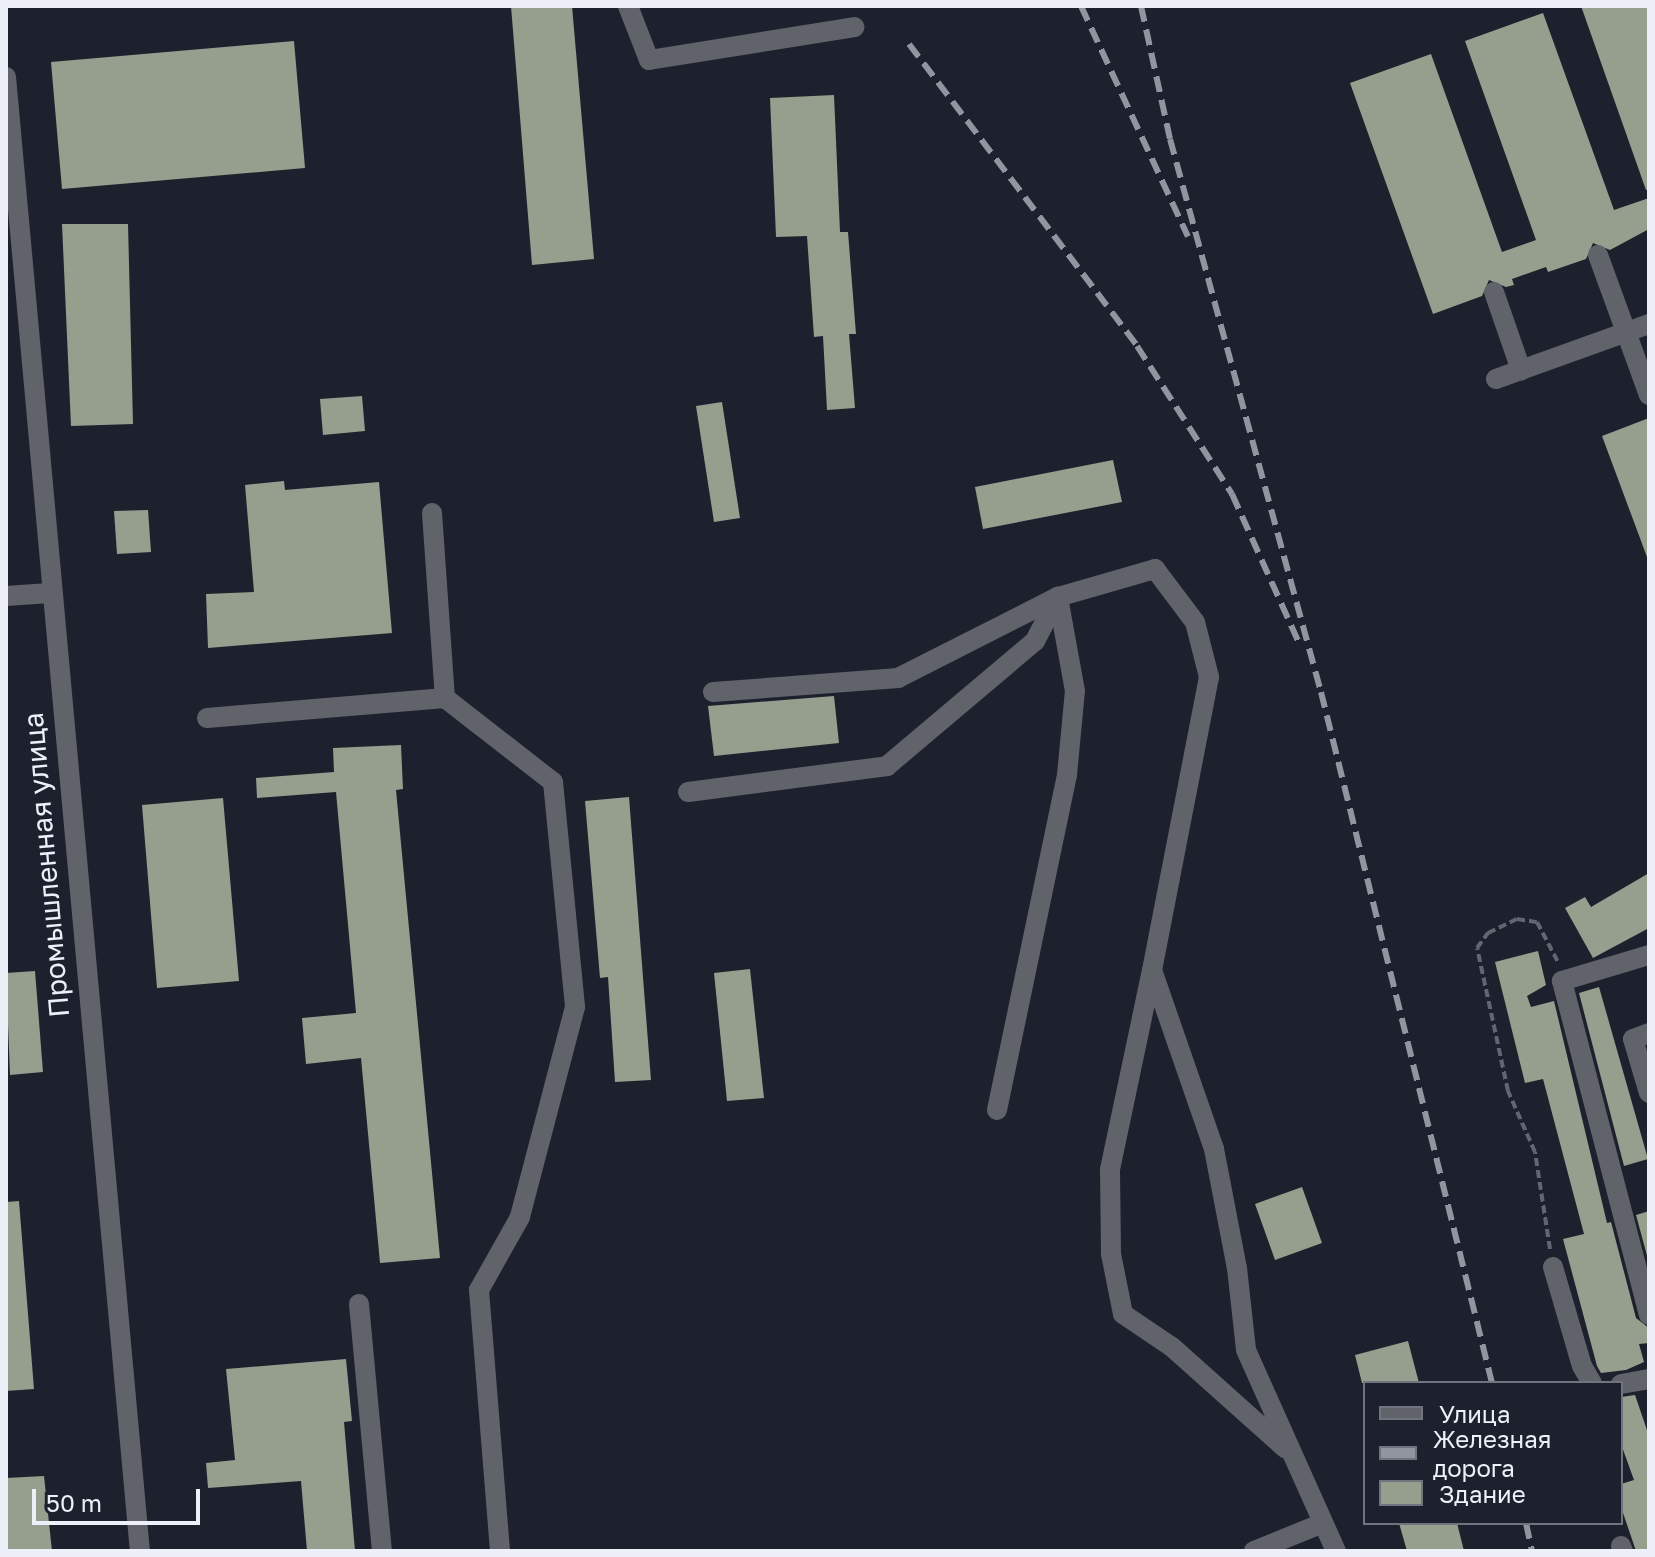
<!DOCTYPE html>
<html>
<head>
<meta charset="utf-8">
<style>
	body { margin:0 }
	#map { position:relative; width:1655px; height:1557px; overflow:hidden; background:#1d212e; font-family:"Golos Text",sans-serif }
	div>[style] { position:absolute }
	[style*='--x'] { left:calc(var(--x)*1px); top:calc(var(--y)*1px); width:calc(var(--w)*1px); rotate:calc(var(--a)*1deg) }
	.building>* { inset:0; background:#969f8e }
	.path>* { height:4px; margin-top:-2px; transform-origin:0; background:repeating-linear-gradient(90deg,#626671 0 8px,transparent 0 12px) }
	.minor>* { height:20px; margin:-10px; padding:0 10px; transform-origin:10px; border-radius:10px; background:#60636a }
	.rail>* { height:6px; margin-top:-3px; transform-origin:0; background:repeating-linear-gradient(90deg,#9195a0 0 16px,transparent 0 24px) }
	span { translate:-50% -50%; white-space:nowrap; text-align:center; line-height:1.15; -webkit-text-stroke:8px #1d212e; paint-order:stroke }
	.street-label { font-size:28px; color:#edf0f9 }
	.frame { position:absolute; inset:0; border:8px solid #edf0f9; pointer-events:none }
	.legend { position:absolute; left:1363px; top:1381px; width:260px; height:144px; box-sizing:border-box; background:#1d212e; border:2px solid #70747f; margin:0; padding:10px 14px; list-style:none; font-size:24px; color:#edf0f9 }
	.legend li { display:flex; align-items:center; gap:16px; height:40px }
	.legend b { width:40px; border:2px solid #70747f }
	.scale { position:absolute; left:32px; top:1489px; width:168px; height:36px; box-sizing:border-box; border:4px solid #edf0f9; border-top:0; padding-left:10px; font-size:24px; line-height:28px; white-space:nowrap; color:#edf0f9; -webkit-text-stroke:6px #1d212e; paint-order:stroke }
</style>
</head>
<body>
<div id="map">
	<div class="building">
		<div style="clip-path:polygon(511px 6px,572px 6px,594px 259px,532px 265px)"></div>
		<div style="clip-path:polygon(1581px 6px,1649px 6px,1649px 189px,1646px 190px)"></div>
		<div style="clip-path:polygon(1543px 13px,1614px 210px,1649px 198px,1649px 229px,1610px 250px,1593px 243px,1586px 259px,1548px 272px,1546px 267px,1512px 279px,1514px 285px,1506px 287px,1489px 280px,1482px 296px,1433px 314px,1350px 83px,1431px 54px,1502px 252px,1536px 240px,1465px 41px)"></div>
		<div style="clip-path:polygon(294px 41px,305px 168px,62px 189px,51px 62px)"></div>
		<div style="clip-path:polygon(834px 95px,840px 232px,848px 232px,856px 334px,849px 334px,855px 408px,827px 410px,823px 336px,814px 337px,807px 236px,776px 237px,770px 98px)"></div>
		<div style="clip-path:polygon(62px 224px,128px 224px,133px 424px,71px 426px)"></div>
		<div style="clip-path:polygon(362px 396px,365px 431px,323px 435px,320px 399px)"></div>
		<div style="clip-path:polygon(722px 402px,740px 518px,714px 522px,696px 406px)"></div>
		<div style="clip-path:polygon(1649px 418px,1649px 557px,1647px 557px,1602px 436px)"></div>
		<div style="clip-path:polygon(1113px 460px,1122px 502px,983px 529px,975px 487px)"></div>
		<div style="clip-path:polygon(284px 481px,285px 490px,379px 482px,392px 633px,208px 648px,206px 594px,254px 592px,245px 485px)"></div>
		<div style="clip-path:polygon(148px 510px,151px 552px,117px 554px,114px 511px)"></div>
		<div style="clip-path:polygon(834px 696px,839px 743px,714px 756px,708px 706px)"></div>
		<div style="clip-path:polygon(401px 745px,403px 789px,396px 790px,440px 1258px,380px 1263px,361px 1058px,306px 1064px,302px 1018px,356px 1013px,336px 792px,257px 798px,256px 778px,334px 772px,333px 748px)"></div>
		<div style="clip-path:polygon(629px 797px,651px 1080px,615px 1082px,608px 977px,600px 978px,585px 801px)"></div>
		<div style="clip-path:polygon(223px 798px,239px 981px,157px 988px,142px 805px)"></div>
		<div style="clip-path:polygon(1649px 873px,1649px 928px,1593px 958px,1565px 908px,1585px 897px,1591px 907px)"></div>
		<div style="clip-path:polygon(1538px 951px,1546px 985px,1527px 996px,1531px 1007px,1554px 1001px,1607px 1223px,1611px 1222px,1636px 1318px,1649px 1328px,1649px 1343px,1639px 1344px,1644px 1362px,1626px 1370px,1601px 1373px,1597px 1366px,1563px 1239px,1584px 1234px,1543px 1079px,1525px 1083px,1495px 962px)"></div>
		<div style="clip-path:polygon(750px 969px,764px 1098px,727px 1101px,714px 973px)"></div>
		<div style="clip-path:polygon(35px 971px,43px 1072px,10px 1075px,6px 973px)"></div>
		<div style="clip-path:polygon(1599px 987px,1648px 1159px,1624px 1166px,1579px 993px)"></div>
		<div style="clip-path:polygon(1302px 1187px,1322px 1243px,1275px 1260px,1255px 1204px)"></div>
		<div style="clip-path:polygon(19px 1201px,34px 1389px,6px 1391px,6px 1202px)"></div>
		<div style="clip-path:polygon(1649px 1211px,1649px 1263px,1636px 1215px)"></div>
		<div style="clip-path:polygon(1408px 1341px,1419px 1383px,1362px 1383px,1355px 1355px)"></div>
		<div style="clip-path:polygon(346px 1359px,352px 1421px,344px 1422px,355px 1551px,307px 1551px,301px 1481px,208px 1488px,206px 1463px,235px 1460px,226px 1369px)"></div>
		<div style="clip-path:polygon(1635px 1395px,1649px 1436px,1649px 1551px,1636px 1551px,1621px 1507px,1621px 1484px,1634px 1480px,1621px 1444px,1621px 1397px)"></div>
		<div style="clip-path:polygon(44px 1476px,52px 1551px,6px 1551px,6px 1478px)"></div>
		<div style="clip-path:polygon(1399px 1523px,1457px 1523px,1464px 1551px,1407px 1551px)"></div>
	</div>
	<div class="path">
		<div style="--x:1550;--y:1249;--w:98;--a:-98.8"></div>
		<div style="--x:1535;--y:1152;--w:67;--a:-113.9"></div>
		<div style="--x:1508;--y:1091;--w:146;--a:-102.2"></div>
		<div style="--x:1477;--y:948;--w:19;--a:-54"></div>
		<div style="--x:1488;--y:933;--w:32;--a:-26"></div>
		<div style="--x:1517;--y:919;--w:20;--a:9"></div>
		<div style="--x:1537;--y:922;--w:45;--a:62.3"></div>
	</div>
	<div class="minor">
		<div style="--x:628;--y:6;--w:58;--a:68.7"></div>
		<div style="--x:649;--y:60;--w:208;--a:-9.1"></div>
		<div style="--x:6;--y:77;--w:1480;--a:84.81"></div>
		<div style="--x:1598;--y:255;--w:149;--a:70"></div>
		<div style="--x:1494;--y:292;--w:83;--a:70.9"></div>
		<div style="--x:1496;--y:379;--w:163;--a:-19.8"></div>
		<div style="--x:432;--y:513;--w:185;--a:86"></div>
		<div style="--x:6;--y:596;--w:44;--a:-3.9"></div>
		<div style="--x:713;--y:692;--w:186;--a:-4.3"></div>
		<div style="--x:898;--y:678;--w:179;--a:-26.9"></div>
		<div style="--x:1058;--y:597;--w:101;--a:-16.1"></div>
		<div style="--x:1155;--y:569;--w:66;--a:53"></div>
		<div style="--x:1195;--y:622;--w:57;--a:75.7"></div>
		<div style="--x:1209;--y:677;--w:298;--a:101"></div>
		<div style="--x:1152;--y:970;--w:189;--a:70.9"></div>
		<div style="--x:1214;--y:1149;--w:121;--a:79.1"></div>
		<div style="--x:1237;--y:1268;--w:82;--a:83.7"></div>
		<div style="--x:1246;--y:1350;--w:220;--a:65.9"></div>
		<div style="--x:207;--y:718;--w:239;--a:-4.8"></div>
		<div style="--x:445;--y:698;--w:137;--a:37.9"></div>
		<div style="--x:553;--y:782;--w:226;--a:84.4"></div>
		<div style="--x:575;--y:1007;--w:217;--a:104.7"></div>
		<div style="--x:520;--y:1217;--w:84;--a:119.3"></div>
		<div style="--x:479;--y:1290;--w:262;--a:85.4"></div>
		<div style="--x:688;--y:792;--w:201;--a:-7.4"></div>
		<div style="--x:887;--y:766;--w:194;--a:-40.2"></div>
		<div style="--x:1035;--y:641;--w:50;--a:-62.4"></div>
		<div style="--x:1649;--y:955;--w:91;--a:163.4"></div>
		<div style="--x:1562;--y:981;--w:345;--a:75.4"></div>
		<div style="--x:1152;--y:970;--w:204;--a:101.9"></div>
		<div style="--x:1110;--y:1170;--w:84;--a:89.3"></div>
		<div style="--x:1111;--y:1254;--w:61;--a:78.7"></div>
		<div style="--x:1123;--y:1314;--w:59;--a:34"></div>
		<div style="--x:1172;--y:1347;--w:152;--a:41.8"></div>
		<div style="--x:1649;--y:1033;--w:17;--a:159"></div>
		<div style="--x:1633;--y:1039;--w:56;--a:73.5"></div>
		<div style="--x:997;--y:1110;--w:342;--a:-78.2"></div>
		<div style="--x:1067;--y:775;--w:84;--a:-84.6"></div>
		<div style="--x:1075;--y:691;--w:96;--a:-100.3"></div>
		<div style="--x:1553;--y:1267;--w:103;--a:73.7"></div>
		<div style="--x:1582;--y:1366;--w:20;--a:60"></div>
		<div style="--x:359;--y:1304;--w:248;--a:84.7"></div>
		<div style="--x:1621;--y:1384;--w:28;--a:-10"></div>
		<div style="--x:1621;--y:1546;--w:5;--a:68"></div>
		<div style="--x:1254;--y:1551;--w:74;--a:-22.1"></div>
	</div>
	<div class="rail">
		<div style="--x:1081;--y:6;--w:254;--a:65.1"></div>
		<div style="--x:1141;--y:6;--w:136;--a:77.7"></div>
		<div style="--x:1170;--y:139;--w:573;--a:74.73"></div>
		<div style="--x:1321;--y:692;--w:712;--a:76.1"></div>
		<div style="--x:909;--y:44;--w:378;--a:52.9"></div>
		<div style="--x:1137;--y:346;--w:176;--a:57.3"></div>
		<div style="--x:1232;--y:494;--w:161;--a:65.8"></div>
		<div style="--x:1526;--y:1523;--w:29;--a:78"></div>
	</div>
	<div class="street-label">
		<span style="left:46px;top:865px;rotate:-95deg">Промышленная улица</span>
	</div>
	<div class="frame"></div>
	<ul class="legend">
	<li><b style="height:10px;background:#60636a"></b>Улица</li>
	<li><b style="height:10px;background:#9195a0"></b>Железная дорога</li>
	<li><b style="height:22px;background:#969f8e"></b>Здание</li>
	</ul>
	<div class="scale">50 m</div>
</div>
</body>
</html>
